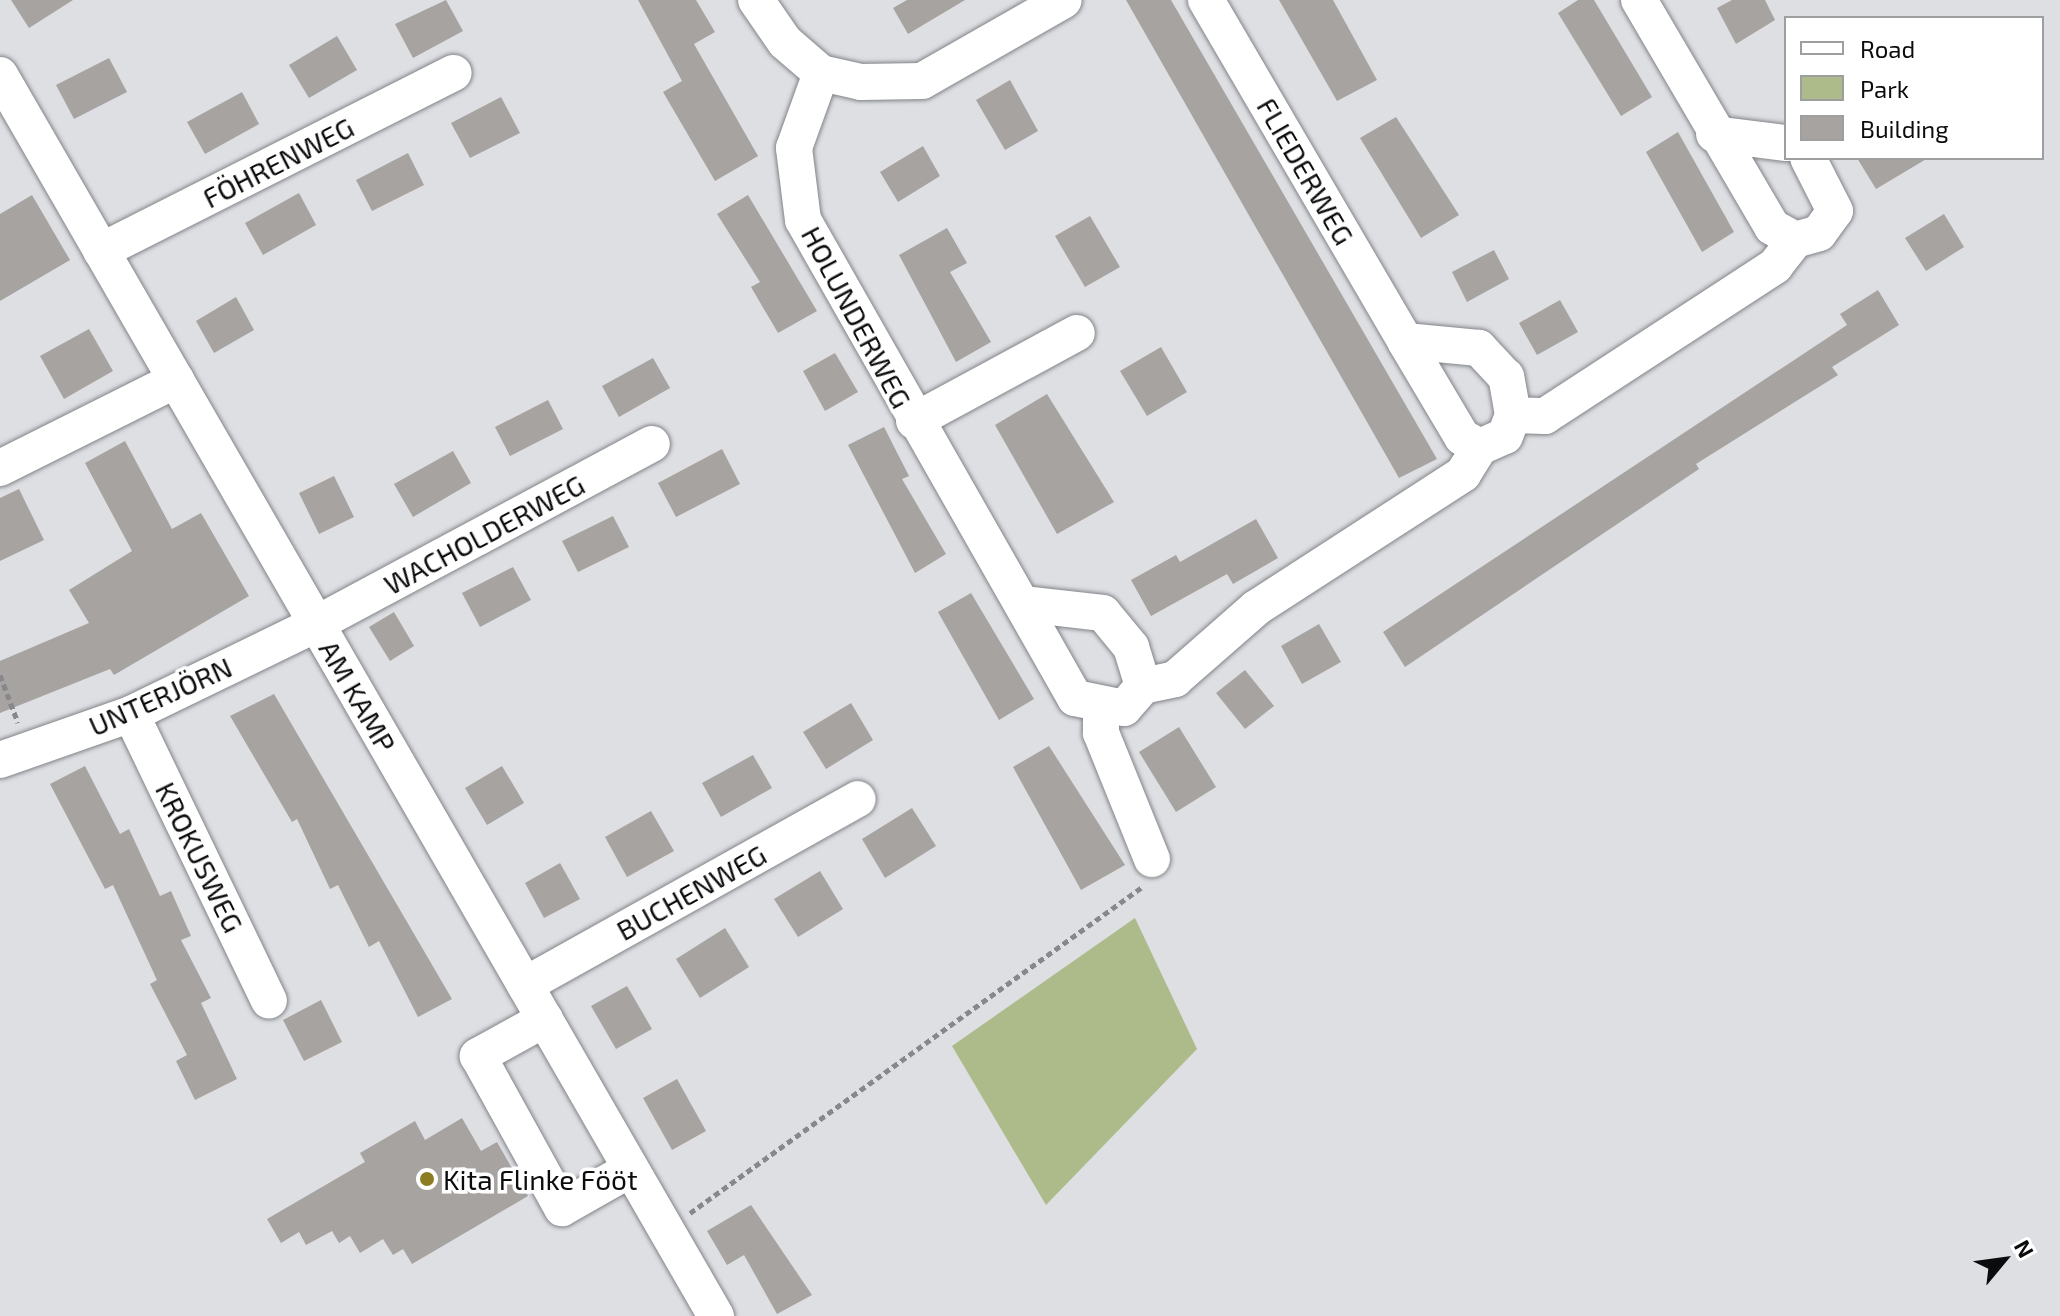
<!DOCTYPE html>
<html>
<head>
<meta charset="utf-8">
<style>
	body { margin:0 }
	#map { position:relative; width:2060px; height:1316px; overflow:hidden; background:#dddfe3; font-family:"Exo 2",sans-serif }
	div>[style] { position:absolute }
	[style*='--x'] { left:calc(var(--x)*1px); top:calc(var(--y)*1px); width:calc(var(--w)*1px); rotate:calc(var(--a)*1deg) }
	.green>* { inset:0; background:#adbb8b }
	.building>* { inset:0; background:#a7a3a0 }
	.path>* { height:5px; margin-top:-2.5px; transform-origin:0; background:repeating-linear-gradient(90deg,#87888b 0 6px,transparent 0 10px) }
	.roads { filter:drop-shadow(0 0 2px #828488) drop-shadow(0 0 2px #828488) }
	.minor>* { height:36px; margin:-18px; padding:0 18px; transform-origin:18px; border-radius:18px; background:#fff }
	.dots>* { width:22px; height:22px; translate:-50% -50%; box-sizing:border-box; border:4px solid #fff; border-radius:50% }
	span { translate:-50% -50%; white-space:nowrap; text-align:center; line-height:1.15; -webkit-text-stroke:7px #fff; paint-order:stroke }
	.street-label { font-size:28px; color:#0b0c0d }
	.poi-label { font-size:28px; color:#0b0c0d }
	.left { translate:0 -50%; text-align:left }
	.legend { position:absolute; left:1784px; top:16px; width:260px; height:144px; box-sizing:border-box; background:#fff; border:2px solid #9d9e9e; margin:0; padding:10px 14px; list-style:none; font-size:24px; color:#0b0c0d }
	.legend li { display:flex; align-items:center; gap:16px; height:40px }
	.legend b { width:40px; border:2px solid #9d9e9e }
	.north { position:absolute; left:1964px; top:1220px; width:80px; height:80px; -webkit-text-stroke:6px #fff; paint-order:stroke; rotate:61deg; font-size:22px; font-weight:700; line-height:32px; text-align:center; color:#0b0c0d }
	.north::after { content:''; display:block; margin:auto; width:28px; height:36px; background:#0b0c0d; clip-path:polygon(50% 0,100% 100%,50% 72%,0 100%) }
</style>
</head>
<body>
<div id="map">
	<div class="green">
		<div style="clip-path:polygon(1135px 918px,1197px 1049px,1046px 1205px,952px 1046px)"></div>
	</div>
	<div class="building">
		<div style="clip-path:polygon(11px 0,73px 0,29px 28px)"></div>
		<div style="clip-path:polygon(446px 0,463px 31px,413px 58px,395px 24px)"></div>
		<div style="clip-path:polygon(638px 0,696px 0,715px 32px,694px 44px,758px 156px,715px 181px,663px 92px,682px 81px)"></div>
		<div style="clip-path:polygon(907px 0,965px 0,908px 34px,893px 8px)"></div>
		<div style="clip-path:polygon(1126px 0,1171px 0,1437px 459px,1399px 478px)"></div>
		<div style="clip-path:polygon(1279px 0,1333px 0,1377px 80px,1337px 101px)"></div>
		<div style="clip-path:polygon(1578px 0,1594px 0,1652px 97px,1621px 116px,1558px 13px)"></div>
		<div style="clip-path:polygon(1732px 0,1765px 0,1775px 20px,1736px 44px,1717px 8px)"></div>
		<div style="clip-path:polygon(337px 36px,357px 70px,309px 98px,289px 65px)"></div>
		<div style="clip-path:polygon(109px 58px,127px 92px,74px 119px,56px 85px)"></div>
		<div style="clip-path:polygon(1010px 80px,1038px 131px,1005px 150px,976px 100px)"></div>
		<div style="clip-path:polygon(242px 92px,259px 124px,205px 154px,187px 122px)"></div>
		<div style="clip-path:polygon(501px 97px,520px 133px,470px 158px,451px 123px)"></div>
		<div style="clip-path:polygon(1396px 117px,1459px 215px,1421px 238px,1360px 138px)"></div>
		<div style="clip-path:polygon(1678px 132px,1734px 232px,1702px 252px,1646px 152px)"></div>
		<div style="clip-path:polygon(923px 146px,940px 176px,898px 202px,880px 172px)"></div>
		<div style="clip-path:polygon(408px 153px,424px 185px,372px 211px,356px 180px)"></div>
		<div style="clip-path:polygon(1857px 158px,1928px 158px,1876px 189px)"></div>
		<div style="clip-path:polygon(299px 193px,316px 225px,263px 255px,245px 223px)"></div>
		<div style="clip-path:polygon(32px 195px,70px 260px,0 301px,0 214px)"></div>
		<div style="clip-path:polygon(748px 195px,817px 311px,778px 333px,751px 287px,760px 282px,717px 214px)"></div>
		<div style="clip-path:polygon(1944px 214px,1964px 247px,1926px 271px,1905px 238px)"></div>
		<div style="clip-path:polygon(1090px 216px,1120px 267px,1085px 287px,1055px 236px)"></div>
		<div style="clip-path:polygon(947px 228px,967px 263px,950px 272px,991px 342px,956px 362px,899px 255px)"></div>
		<div style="clip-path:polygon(1494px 250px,1509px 279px,1467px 302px,1452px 272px)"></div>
		<div style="clip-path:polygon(1878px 290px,1899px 325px,1832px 367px,1838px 375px,1696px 464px,1699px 469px,1405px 667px,1383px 632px,1847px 325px,1840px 314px)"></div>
		<div style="clip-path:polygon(236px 297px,254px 330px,214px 353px,196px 321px)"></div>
		<div style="clip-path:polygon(1560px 300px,1578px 332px,1537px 355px,1519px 323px)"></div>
		<div style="clip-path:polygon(89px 329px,113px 371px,64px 399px,40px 356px)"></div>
		<div style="clip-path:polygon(1161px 347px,1187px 392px,1147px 416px,1120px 371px)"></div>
		<div style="clip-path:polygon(835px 353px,858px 392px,825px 411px,803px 371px)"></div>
		<div style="clip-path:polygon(653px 358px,670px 388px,619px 417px,602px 386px)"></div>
		<div style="clip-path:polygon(1047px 394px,1114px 502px,1057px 534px,995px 425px)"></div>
		<div style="clip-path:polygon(548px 400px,563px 429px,510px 456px,495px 427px)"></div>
		<div style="clip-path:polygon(884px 427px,909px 476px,902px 479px,946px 554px,915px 573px,848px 445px)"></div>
		<div style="clip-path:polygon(125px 441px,172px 529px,201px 513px,249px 596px,114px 675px,110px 669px,0 713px,0 661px,89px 623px,69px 590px,132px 551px,85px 463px)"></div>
		<div style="clip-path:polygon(722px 449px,740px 484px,676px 517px,658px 483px)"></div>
		<div style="clip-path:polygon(453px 451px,471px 483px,413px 517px,394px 484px)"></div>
		<div style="clip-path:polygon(334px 476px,354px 517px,319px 534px,299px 493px)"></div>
		<div style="clip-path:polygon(19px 489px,44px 540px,0 561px,0 498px)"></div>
		<div style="clip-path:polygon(613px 516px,629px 547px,578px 572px,562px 541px)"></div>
		<div style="clip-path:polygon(1256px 519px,1278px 558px,1233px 584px,1227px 574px,1151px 616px,1131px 580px,1176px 555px,1180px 562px)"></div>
		<div style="clip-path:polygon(513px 567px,531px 600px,480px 627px,462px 593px)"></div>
		<div style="clip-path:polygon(971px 593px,1034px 699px,999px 720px,938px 612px)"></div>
		<div style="clip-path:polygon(394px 612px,414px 646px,390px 661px,369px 627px)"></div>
		<div style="clip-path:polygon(1319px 624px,1341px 662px,1302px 684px,1281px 646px)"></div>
		<div style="clip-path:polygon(1245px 670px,1274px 706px,1245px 729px,1216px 693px)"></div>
		<div style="clip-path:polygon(274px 694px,452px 999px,418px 1017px,379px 941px,369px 947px,338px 885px,330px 889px,297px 819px,292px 822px,230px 716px)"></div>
		<div style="clip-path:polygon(851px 703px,873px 740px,826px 769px,803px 732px)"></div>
		<div style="clip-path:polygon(1179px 727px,1216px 787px,1176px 812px,1139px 752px)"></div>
		<div style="clip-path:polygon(1049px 746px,1125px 865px,1081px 890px,1013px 767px)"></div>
		<div style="clip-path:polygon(753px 755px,772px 788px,721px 817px,702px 783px)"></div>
		<div style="clip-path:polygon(85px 766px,120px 834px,129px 829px,160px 896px,171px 891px,191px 936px,181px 940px,211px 998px,201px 1003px,237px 1079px,195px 1100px,176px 1061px,187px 1055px,150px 984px,157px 980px,113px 885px,105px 889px,50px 784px)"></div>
		<div style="clip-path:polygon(502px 766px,524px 803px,487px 825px,465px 788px)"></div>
		<div style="clip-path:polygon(912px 808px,936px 846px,885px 878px,862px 839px)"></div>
		<div style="clip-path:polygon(651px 811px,674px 851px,627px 877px,605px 837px)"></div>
		<div style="clip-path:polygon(560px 863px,580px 899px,544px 918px,525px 883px)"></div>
		<div style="clip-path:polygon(820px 871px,843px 909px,798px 937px,774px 899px)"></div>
		<div style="clip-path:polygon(725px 928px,749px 967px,700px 998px,676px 959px)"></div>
		<div style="clip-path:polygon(627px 986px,652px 1029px,616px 1049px,591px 1006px)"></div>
		<div style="clip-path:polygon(321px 1000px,342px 1042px,304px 1061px,283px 1020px)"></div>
		<div style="clip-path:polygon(677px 1079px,706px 1131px,672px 1150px,643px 1098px)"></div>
		<div style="clip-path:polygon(462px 1118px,481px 1151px,497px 1142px,528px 1196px,412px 1264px,403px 1249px,393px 1255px,383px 1239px,360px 1253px,350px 1236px,339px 1243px,332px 1231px,306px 1245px,299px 1232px,281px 1243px,267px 1219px,365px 1162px,360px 1153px,415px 1121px,425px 1140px)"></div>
		<div style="clip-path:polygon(751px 1205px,812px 1295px,777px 1314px,744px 1255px,727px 1265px,707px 1231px)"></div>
	</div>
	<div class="path">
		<div style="--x:0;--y:675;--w:51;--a:69.4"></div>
		<div style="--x:690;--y:1213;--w:557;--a:-35.8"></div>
	</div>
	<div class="roads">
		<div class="minor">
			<div style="--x:756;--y:0;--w:51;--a:55.4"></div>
			<div style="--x:785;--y:42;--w:48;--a:40.7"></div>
			<div style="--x:821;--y:73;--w:41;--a:12.7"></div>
			<div style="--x:861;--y:82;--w:61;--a:-0.9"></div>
			<div style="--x:922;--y:81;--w:163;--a:-29.7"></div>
			<div style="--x:1206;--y:0;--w:395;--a:59.7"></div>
			<div style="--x:1405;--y:341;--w:112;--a:59.3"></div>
			<div style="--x:1462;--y:437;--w:21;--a:29"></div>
			<div style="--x:1480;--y:447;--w:27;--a:-24"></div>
			<div style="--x:1505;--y:436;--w:22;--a:-69"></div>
			<div style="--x:1513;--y:415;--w:39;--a:-100"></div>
			<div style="--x:1506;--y:377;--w:40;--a:-133"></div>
			<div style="--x:1479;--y:348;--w:74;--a:-174.6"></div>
			<div style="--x:1639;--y:0;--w:263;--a:59.6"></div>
			<div style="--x:1772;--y:227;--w:26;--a:29"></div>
			<div style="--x:1795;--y:240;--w:25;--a:-16"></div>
			<div style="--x:1819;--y:233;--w:27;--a:-54"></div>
			<div style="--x:1835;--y:211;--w:59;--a:-117"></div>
			<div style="--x:821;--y:73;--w:80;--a:109.8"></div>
			<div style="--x:794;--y:148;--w:73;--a:82.9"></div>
			<div style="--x:803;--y:220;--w:550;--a:60.36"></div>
			<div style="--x:1075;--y:698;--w:50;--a:11.5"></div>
			<div style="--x:1124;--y:708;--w:29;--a:-49"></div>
			<div style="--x:1143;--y:686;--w:41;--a:-107.1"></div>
			<div style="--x:1131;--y:647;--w:44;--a:-129.5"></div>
			<div style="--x:1103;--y:613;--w:81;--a:-173.6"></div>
			<div style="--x:0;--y:75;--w:1433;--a:60.02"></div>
			<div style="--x:1714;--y:134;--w:73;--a:7.1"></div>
			<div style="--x:101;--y:251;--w:395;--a:-26.8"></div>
			<div style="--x:1513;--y:415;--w:32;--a:2"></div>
			<div style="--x:1545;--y:416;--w:275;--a:-33.1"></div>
			<div style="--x:1775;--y:266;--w:33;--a:-52"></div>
			<div style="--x:914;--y:421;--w:185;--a:-28.4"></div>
			<div style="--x:0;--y:468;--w:197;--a:-26.6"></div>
			<div style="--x:1143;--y:686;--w:33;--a:-12"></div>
			<div style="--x:1175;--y:679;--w:108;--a:-41.2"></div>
			<div style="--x:1256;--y:608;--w:247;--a:-32.9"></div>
			<div style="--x:1463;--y:474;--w:32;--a:-58"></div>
			<div style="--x:1101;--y:707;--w:26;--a:90"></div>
			<div style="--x:1101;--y:733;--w:136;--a:68"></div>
			<div style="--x:131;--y:714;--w:318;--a:64.3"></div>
			<div style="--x:0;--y:760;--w:139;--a:-19.3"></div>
			<div style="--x:131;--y:714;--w:206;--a:-25.9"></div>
			<div style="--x:316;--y:624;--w:381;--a:-28.2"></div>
			<div style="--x:525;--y:985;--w:381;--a:-29.2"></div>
			<div style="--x:545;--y:1019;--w:77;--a:151.1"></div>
			<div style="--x:478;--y:1056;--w:174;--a:61.1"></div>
			<div style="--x:562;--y:1208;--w:79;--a:-29.5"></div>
		</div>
	</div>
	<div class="dots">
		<div style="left:427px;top:1179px;background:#8c7d23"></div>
	</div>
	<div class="street-label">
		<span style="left:278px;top:162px;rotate:-27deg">FÖHRENWEG</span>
		<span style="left:1306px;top:171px;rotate:60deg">FLIEDERWEG</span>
		<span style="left:857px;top:317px;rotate:62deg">HOLUNDERWEG</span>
		<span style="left:484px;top:534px;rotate:-28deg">WACHOLDERWEG</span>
		<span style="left:160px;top:696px;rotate:-24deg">UNTERJÖRN</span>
		<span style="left:358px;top:696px;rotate:60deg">AM KAMP</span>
		<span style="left:200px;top:857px;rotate:64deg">KROKUSWEG</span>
		<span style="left:691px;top:892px;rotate:-29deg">BUCHENWEG</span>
	</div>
	<div class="poi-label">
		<span class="left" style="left:443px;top:1179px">Kita Flinke Fööt</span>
	</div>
	<ul class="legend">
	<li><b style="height:10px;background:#fff"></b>Road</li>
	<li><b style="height:22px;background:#adbb8b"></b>Park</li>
	<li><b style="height:22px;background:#a7a3a0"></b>Building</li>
	</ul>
	<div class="north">N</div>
</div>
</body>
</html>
